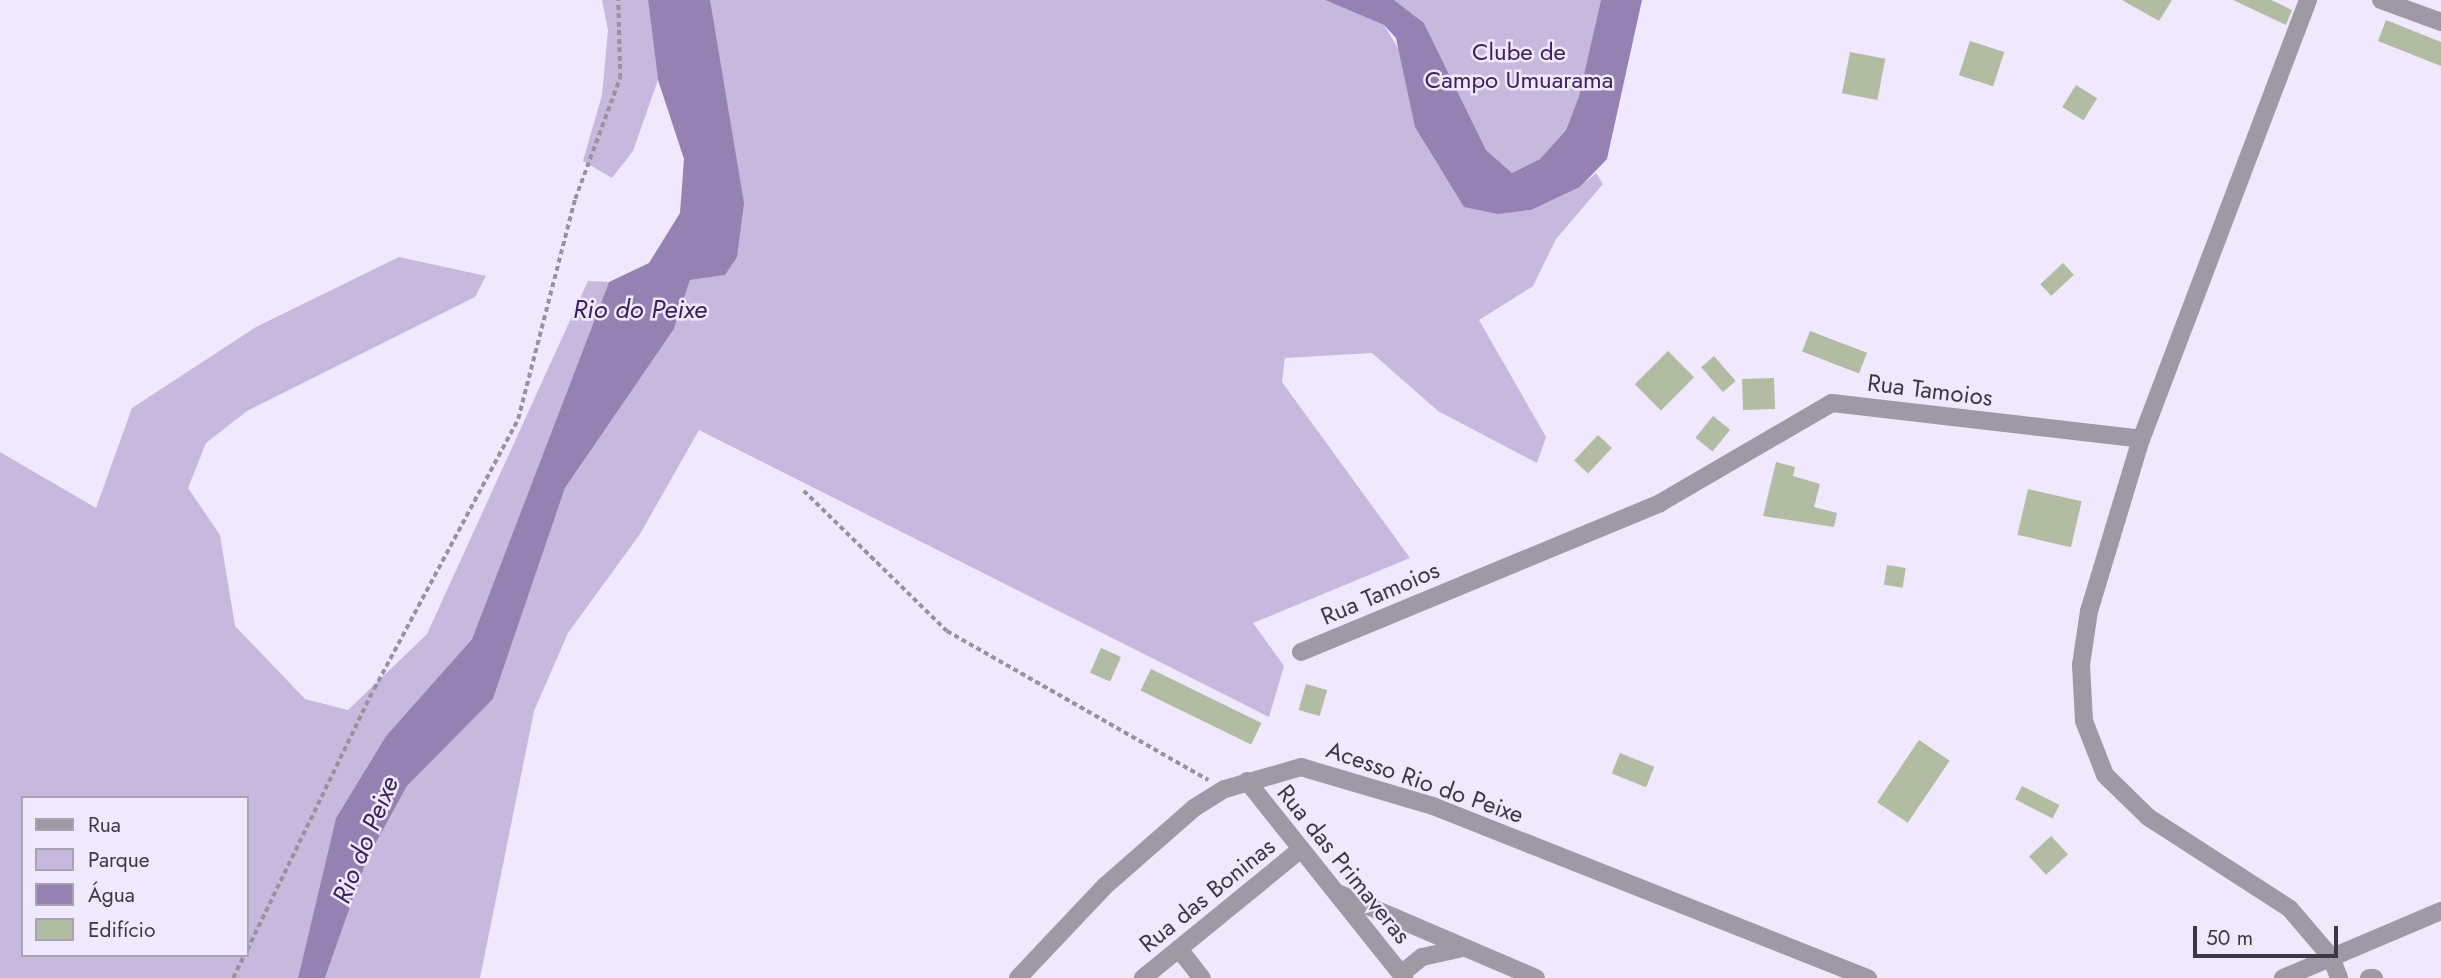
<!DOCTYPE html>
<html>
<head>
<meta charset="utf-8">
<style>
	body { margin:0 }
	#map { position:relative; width:2441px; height:978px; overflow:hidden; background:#f0e8fd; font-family:Jost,sans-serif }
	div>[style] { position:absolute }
	.green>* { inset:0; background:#c7b8de }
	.water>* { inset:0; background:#9682b2 }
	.building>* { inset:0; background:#b2bca2; transform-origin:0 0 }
	.path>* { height:3.5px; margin-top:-1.75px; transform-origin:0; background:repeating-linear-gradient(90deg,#9791a1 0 5px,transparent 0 8.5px) }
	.minor>* { height:18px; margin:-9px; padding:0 9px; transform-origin:9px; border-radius:9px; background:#9e9aa5 }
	span { translate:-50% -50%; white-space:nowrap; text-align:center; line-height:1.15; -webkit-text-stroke:5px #f0e8fd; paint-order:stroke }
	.park-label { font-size:24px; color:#3d205c }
	.street-label { font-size:24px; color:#3c3843 }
	.water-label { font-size:26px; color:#3b1e5a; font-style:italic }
	.legend { position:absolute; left:21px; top:796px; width:228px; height:161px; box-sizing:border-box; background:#f0e8fd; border:2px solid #a8a2b3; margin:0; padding:9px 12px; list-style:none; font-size:21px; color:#3c3843 }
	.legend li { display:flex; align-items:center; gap:14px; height:35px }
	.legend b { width:35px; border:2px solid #a8a2b3 }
	.scale { position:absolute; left:2193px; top:926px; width:145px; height:32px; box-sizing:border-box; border:4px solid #3c3843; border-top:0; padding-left:9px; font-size:21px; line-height:24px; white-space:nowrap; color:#3c3843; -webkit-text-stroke:5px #f0e8fd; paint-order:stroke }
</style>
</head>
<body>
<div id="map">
	<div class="green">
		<i style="clip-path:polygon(602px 0,648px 0,658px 80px,633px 151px,612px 178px,583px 161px,602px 95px,608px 30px)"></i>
		<i style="clip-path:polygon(710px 0,1325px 0,1384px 25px,1498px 213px,1531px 210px,1580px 187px,1596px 173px,1603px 184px,1556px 239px,1533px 286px,1479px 320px,1546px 437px,1537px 463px,1438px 411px,1372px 353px,1285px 358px,1282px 382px,1410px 558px,1253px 623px,1284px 666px,1269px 717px,699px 430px,640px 534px,568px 633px,534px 711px,480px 978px,325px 978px,367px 859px,407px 786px,493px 699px,565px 488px,674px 329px,690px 280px,725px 275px)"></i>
		<i style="clip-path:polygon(1394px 0,1601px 0,1579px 96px,1566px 130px,1540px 159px,1512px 173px,1486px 150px,1424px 23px)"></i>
		<i style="clip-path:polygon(evenodd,399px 257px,486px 276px,475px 297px,247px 411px,206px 443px,188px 488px,220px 535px,235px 626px,305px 699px,348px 710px,427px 634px,588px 281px,609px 282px,472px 639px,386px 736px,336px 818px,298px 978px,0 978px,0 452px,96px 508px,132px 408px,256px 327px,399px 257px,23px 798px,247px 798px,247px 955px,23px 955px,23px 798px)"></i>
	</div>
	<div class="water">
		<i style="clip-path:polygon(648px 0,710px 0,744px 203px,737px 257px,725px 275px,690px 280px,674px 329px,565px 488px,493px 699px,407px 786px,367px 859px,325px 978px,298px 978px,336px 818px,386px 736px,472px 639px,609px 282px,649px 263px,680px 213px,684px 159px,658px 80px)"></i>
		<i style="clip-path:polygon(1325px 0,1394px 0,1424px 23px,1486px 150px,1512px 173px,1540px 159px,1566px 130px,1579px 96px,1601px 0,1642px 0,1607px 159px,1580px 187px,1531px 210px,1498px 214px,1464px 207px,1415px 127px,1396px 38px,1384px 25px)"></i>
	</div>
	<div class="building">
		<i style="clip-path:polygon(2122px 0,2172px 0,2159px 21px)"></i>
		<i style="clip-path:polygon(2233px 0,2271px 0,2292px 10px,2286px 25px)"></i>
		<i style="clip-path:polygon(2386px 20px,2441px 42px,2441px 66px,2378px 41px)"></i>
		<i style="left:1970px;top:41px;width:36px;height:36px;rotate:18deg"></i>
		<i style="left:1850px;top:52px;width:36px;height:42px;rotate:11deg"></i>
		<i style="left:2076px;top:85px;width:25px;height:26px;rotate:32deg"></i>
		<i style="left:2063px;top:263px;width:16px;height:31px;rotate:47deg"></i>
		<i style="left:1810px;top:331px;width:61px;height:22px;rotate:21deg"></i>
		<i style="left:1668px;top:351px;width:37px;height:47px;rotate:45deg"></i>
		<i style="left:1714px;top:356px;width:33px;height:17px;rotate:49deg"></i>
		<i style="left:1774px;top:378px;width:31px;height:32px;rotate:88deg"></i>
		<i style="left:1713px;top:416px;width:22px;height:28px;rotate:39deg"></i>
		<i style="left:1598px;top:435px;width:19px;height:35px;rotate:43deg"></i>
		<i style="clip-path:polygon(1776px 462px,1795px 467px,1793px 476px,1820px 484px,1814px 507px,1837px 513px,1834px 527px,1763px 516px)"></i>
		<i style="left:2028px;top:489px;width:55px;height:47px;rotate:13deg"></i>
		<i style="left:1887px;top:565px;width:19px;height:20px;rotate:9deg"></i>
		<i style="left:1101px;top:648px;width:22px;height:27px;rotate:24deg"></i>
		<i style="left:1151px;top:669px;width:123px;height:24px;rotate:26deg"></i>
		<i style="left:1306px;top:684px;width:22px;height:27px;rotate:16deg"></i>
		<i style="left:1919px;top:740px;width:37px;height:75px;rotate:34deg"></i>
		<i style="left:1620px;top:753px;width:37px;height:22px;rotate:22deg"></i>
		<i style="left:2022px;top:786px;width:42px;height:15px;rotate:27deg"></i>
		<i style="left:2051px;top:836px;width:25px;height:30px;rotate:47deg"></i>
	</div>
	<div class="path">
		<i style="left:804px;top:491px;width:200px;rotate:44.4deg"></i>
		<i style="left:947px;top:631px;width:301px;rotate:29.7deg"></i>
		<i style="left:247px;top:950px;width:290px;rotate:-64.1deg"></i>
		<i style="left:374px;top:689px;width:306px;rotate:-61.9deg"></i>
		<i style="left:518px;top:419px;width:227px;rotate:-75.5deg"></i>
		<i style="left:575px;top:199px;width:129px;rotate:-69.6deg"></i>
		<i style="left:620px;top:78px;width:78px;rotate:-91.5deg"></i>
		<i style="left:233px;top:978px;width:25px;rotate:-64deg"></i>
	</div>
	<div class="minor">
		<i style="left:2308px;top:0;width:470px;rotate:110.8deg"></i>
		<i style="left:2141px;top:439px;width:180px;rotate:106.8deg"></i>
		<i style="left:2089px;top:611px;width:55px;rotate:98.4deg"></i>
		<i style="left:2081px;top:665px;width:56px;rotate:86.9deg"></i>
		<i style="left:2084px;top:721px;width:58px;rotate:68.7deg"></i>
		<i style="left:2105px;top:775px;width:60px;rotate:44.3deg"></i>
		<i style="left:2148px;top:817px;width:169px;rotate:32.9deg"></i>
		<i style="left:2290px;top:909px;width:63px;rotate:49.5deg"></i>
		<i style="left:2331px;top:957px;width:22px;rotate:69deg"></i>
		<i style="left:2381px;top:0;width:64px;rotate:20.1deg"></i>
		<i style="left:1301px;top:652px;width:389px;rotate:-22.5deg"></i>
		<i style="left:1660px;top:503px;width:199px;rotate:-30.2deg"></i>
		<i style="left:1832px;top:403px;width:311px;rotate:6.6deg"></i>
		<i style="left:1247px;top:781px;width:252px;rotate:51.4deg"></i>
		<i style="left:1340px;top:894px;width:213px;rotate:23.2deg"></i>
		<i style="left:1179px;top:949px;width:37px;rotate:52deg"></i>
		<i style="left:1401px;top:974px;width:27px;rotate:-39deg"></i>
		<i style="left:1422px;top:957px;width:42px;rotate:-12.4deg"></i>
		<i style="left:1018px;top:978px;width:127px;rotate:-46.6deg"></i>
		<i style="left:1105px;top:886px;width:118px;rotate:-41.2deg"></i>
		<i style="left:1194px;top:808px;width:36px;rotate:-32deg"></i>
		<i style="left:1225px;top:789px;width:79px;rotate:-16.1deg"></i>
		<i style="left:1301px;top:767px;width:138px;rotate:16.5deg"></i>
		<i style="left:1433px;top:806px;width:468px;rotate:21.6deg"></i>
		<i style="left:1143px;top:978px;width:204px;rotate:-39.2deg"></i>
		<i style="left:2283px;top:978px;width:172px;rotate:-23deg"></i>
		<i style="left:2369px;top:978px;width:5px"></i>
	</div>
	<div class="park-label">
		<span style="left:1519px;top:66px">Clube de<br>Campo Umuarama</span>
	</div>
	<div class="street-label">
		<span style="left:1930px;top:390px;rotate:7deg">Rua Tamoios</span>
		<span style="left:1380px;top:593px;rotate:-23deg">Rua Tamoios</span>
		<span style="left:1425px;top:782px;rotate:19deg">Acesso Rio do Peixe</span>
		<span style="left:1344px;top:864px;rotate:51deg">Rua das Primaveras</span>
		<span style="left:1207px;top:895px;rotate:-39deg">Rua das Boninas</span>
	</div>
	<div class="water-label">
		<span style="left:640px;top:310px">Rio do Peixe</span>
		<span style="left:366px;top:840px;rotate:-68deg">Rio do Peixe</span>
	</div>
	<ul class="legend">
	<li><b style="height:9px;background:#9e9aa5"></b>Rua</li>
	<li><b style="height:19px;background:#c7b8de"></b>Parque</li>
	<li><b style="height:19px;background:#9682b2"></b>Água</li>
	<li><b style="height:19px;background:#b2bca2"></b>Edifício</li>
	</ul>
	<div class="scale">50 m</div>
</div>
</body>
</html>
